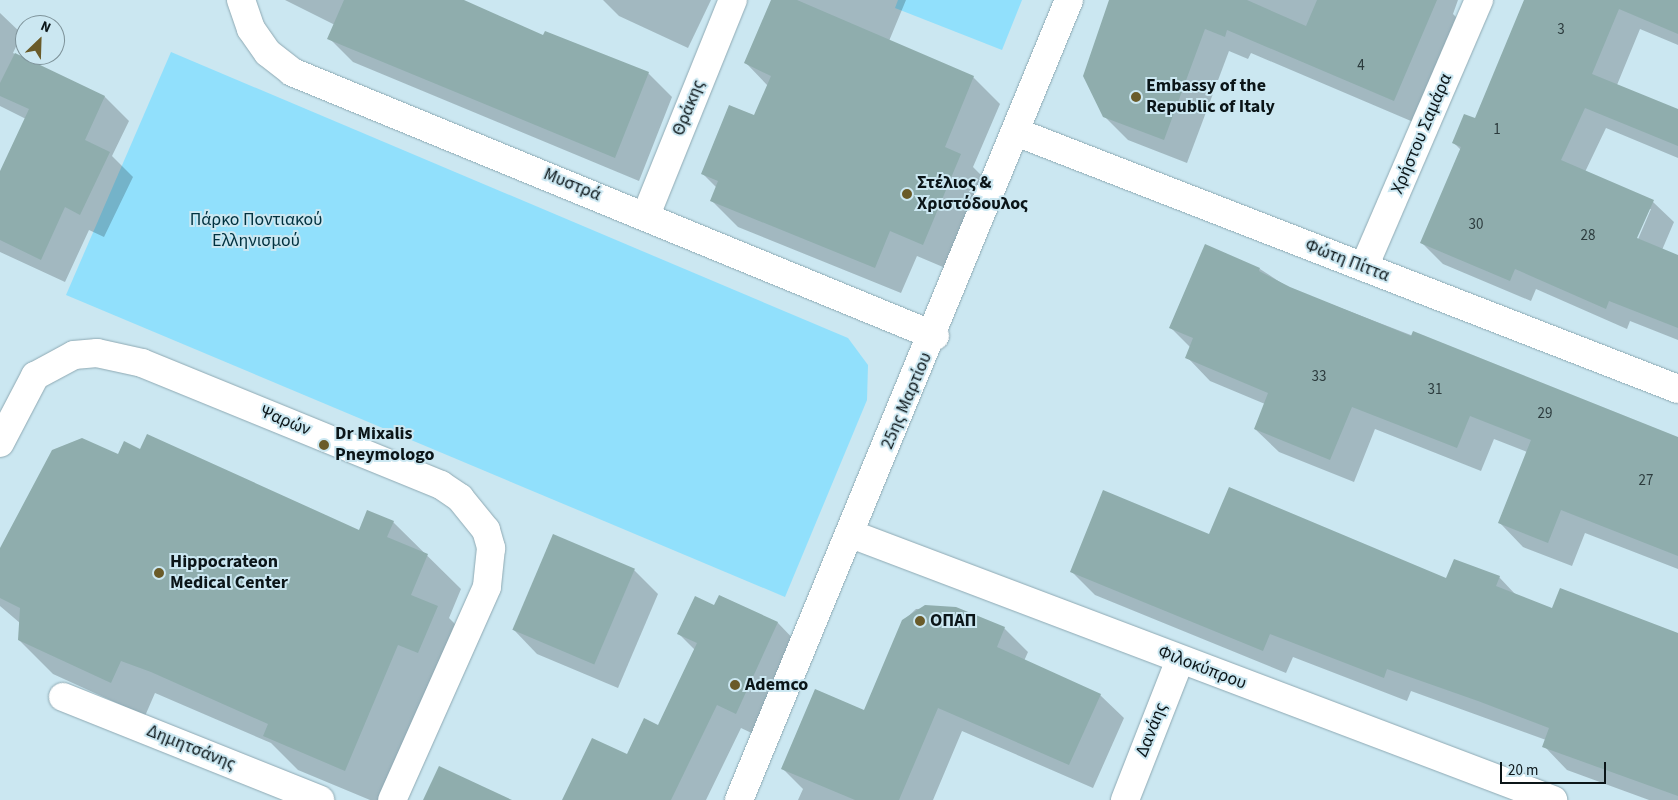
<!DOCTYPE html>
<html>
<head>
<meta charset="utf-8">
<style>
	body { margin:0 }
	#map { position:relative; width:1678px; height:800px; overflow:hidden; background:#cbe7f1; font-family:"Source Sans 3",sans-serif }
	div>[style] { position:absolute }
	.green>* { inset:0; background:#91e0fc }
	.shadow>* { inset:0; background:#0003 }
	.building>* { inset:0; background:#8fadad; transform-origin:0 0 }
	.roads { filter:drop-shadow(0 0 1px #8ea9b3) drop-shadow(0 0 1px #8ea9b3) }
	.minor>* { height:28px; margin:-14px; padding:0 14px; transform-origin:14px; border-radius:14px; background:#fff }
	.tertiary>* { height:28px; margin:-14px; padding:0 14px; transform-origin:14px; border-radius:14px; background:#fff }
	.dots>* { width:14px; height:14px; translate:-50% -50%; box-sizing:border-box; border:2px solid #cbe7f1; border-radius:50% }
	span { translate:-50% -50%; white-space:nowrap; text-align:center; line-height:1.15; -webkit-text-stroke:4px #cbe7f1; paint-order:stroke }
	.number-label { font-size:15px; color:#2c3b3d }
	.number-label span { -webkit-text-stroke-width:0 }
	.poi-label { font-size:18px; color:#0b1518; font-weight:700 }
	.left { translate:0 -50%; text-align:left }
	.street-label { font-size:18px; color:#0b1518 }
	.park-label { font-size:18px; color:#00313f }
	.north { position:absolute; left:15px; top:15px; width:50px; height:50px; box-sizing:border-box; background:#cbe7f1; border:1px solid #7e939a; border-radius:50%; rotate:24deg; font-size:14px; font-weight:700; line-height:20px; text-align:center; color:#0b1518 }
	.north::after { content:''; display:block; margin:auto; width:18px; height:22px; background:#6a5b29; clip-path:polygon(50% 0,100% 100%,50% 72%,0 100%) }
	.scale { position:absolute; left:1500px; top:762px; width:106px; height:22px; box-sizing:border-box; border:2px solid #0b1518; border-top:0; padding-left:6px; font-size:15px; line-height:18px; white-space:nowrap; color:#0b1518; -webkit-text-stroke:4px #cbe7f1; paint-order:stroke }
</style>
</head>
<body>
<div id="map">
	<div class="green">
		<i style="clip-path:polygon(898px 0,1022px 0,1002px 50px,895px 8px)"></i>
		<i style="clip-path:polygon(171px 52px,848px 338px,868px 365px,867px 400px,785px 597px,66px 295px)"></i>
	</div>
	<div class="shadow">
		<i style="clip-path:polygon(285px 0,461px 0,544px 37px,648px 73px,672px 97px,639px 181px,353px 62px,329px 38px,335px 25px)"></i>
		<i style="clip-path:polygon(603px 0,711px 0,688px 48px,619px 16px)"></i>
		<i style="clip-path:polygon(772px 0,906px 0,889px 41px,973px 77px,1000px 104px,973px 167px,987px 181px,950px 270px,917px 256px,901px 293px,738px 227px,712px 201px,717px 188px,703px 174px,755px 116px,768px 86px,746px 63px)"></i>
		<i style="clip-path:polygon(1111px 0,1458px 0,1453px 14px,1461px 22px,1418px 124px,1251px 53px,1248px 59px,1229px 51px,1187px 163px,1128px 140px,1104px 116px)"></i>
		<i style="clip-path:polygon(evenodd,1525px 0,1678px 0,1678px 45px,1640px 29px,1617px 85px,1678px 110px,1678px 158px,1606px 128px,1585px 172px,1653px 202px,1674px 222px,1662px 250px,1678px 256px,1678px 340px,1630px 321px,1627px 329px,1536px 289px,1531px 301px,1443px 264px,1422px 243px,1461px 150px,1454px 143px,1476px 119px,1525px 0,1648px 209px,1651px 209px,1636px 244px,1633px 243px,1648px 209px)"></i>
		<i style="clip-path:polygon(0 13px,22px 34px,13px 53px,105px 97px,129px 121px,112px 156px,133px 177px,104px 237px,89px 230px,65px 282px,0 252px,0 174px,26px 119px,0 106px)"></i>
		<i style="clip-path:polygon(1260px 269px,1289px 288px,1678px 438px,1678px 569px,1585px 533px,1572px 566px,1523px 547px,1500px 523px,1527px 452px,1494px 439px,1481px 471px,1375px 429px,1354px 482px,1279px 452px,1255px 429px,1265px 404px,1210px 381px,1187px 357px,1191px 348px,1170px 327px)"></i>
		<i style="clip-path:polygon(141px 450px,360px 532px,393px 522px,461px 589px,449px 618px,471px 640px,451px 686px,432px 677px,380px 800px,370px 800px,298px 770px,271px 743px,155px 693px,145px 716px,53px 674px,19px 640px,20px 623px,0 606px,0 551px,119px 455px)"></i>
		<i style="clip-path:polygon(1210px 535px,1447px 580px,1499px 577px,1516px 595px,1553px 609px,1678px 634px,1678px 800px,1649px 800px,1567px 770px,1544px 746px,1546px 740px,1411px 691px,1407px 701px,1293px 657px,1286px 673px,1095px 595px,1072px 572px)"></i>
		<i style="clip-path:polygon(634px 570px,658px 594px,618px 688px,537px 654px,514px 630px)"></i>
		<i style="clip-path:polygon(720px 596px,778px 623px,801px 647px,760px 737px,741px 728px,706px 800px,586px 800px,659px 727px,695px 650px,679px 634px,715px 607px)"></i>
		<i style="clip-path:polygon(956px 608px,1004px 628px,1028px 652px,1024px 661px,1100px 695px,1124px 718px,1093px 788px,962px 731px,933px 800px,798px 800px,803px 789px,782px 768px,865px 712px,903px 621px,916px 609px)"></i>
	</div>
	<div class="building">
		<i style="clip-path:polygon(344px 0,464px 0,543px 35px,545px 31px,649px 72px,615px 158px,327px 39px)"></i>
		<i style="clip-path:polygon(771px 0,797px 0,974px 76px,945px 147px,961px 154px,923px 245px,890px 231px,875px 268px,710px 201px,718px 181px,701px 174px,729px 105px,754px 115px,771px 76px,744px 63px)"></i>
		<i style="clip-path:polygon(1109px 0,1247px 0,1306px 26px,1317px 0,1437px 0,1394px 101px,1227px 30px,1225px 37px,1205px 29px,1164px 140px,1103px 117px,1083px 76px)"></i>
		<i style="clip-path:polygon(1524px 0,1678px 0,1678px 34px,1619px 9px,1592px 74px,1678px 109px,1678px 146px,1585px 108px,1561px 160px,1654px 200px,1637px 238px,1678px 255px,1678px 328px,1609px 301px,1606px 309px,1515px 269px,1510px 281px,1420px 243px,1461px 147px,1452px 143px,1464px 114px,1475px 118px)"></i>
		<i style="clip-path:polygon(15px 53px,105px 96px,85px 140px,110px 152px,80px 215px,65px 207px,41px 260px,0 240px,0 171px,29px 109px,0 96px,0 83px)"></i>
		<i style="clip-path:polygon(1205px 244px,1260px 268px,1259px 271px,1290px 287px,1411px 336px,1413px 331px,1678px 437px,1678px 556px,1561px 510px,1548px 543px,1498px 523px,1531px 440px,1470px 416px,1457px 448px,1352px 407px,1330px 460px,1254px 429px,1268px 393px,1185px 358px,1193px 338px,1169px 328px)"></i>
		<i style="clip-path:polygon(147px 434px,359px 530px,367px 510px,394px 521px,387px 537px,428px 554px,411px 595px,438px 606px,418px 653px,398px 645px,345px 771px,263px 736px,268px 724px,151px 672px,121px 661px,111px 683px,18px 640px,20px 608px,0 598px,0 548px,52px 450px,82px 438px,118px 454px,124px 441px,140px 449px)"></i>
		<i style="clip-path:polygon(1229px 487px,1446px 578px,1454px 559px,1500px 576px,1496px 586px,1552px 608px,1560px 588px,1678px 633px,1678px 796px,1542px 747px,1549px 728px,1478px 701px,1387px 669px,1384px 678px,1270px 634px,1263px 651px,1070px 572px,1103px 490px,1209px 534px)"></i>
		<i style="left:553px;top:534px;width:89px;height:104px;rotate:23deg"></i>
		<i style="clip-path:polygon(719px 595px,778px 622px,736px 714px,717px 705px,671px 800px,562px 800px,592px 738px,627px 754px,644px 718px,658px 725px,697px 643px,677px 634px,695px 596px,714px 605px)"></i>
		<i style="clip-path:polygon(925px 605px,956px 607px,1005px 627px,997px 647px,1101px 694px,1069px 765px,938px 708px,899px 800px,855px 800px,781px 769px,815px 689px,864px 710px,902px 620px)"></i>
		<i style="clip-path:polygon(439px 766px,512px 800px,423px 800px)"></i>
	</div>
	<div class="roads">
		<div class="minor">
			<i style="left:241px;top:0;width:31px;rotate:71deg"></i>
			<i style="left:251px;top:29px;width:29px;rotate:55deg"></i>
			<i style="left:268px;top:53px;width:31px;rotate:38deg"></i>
			<i style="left:292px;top:72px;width:695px;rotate:22.32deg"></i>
			<i style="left:1016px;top:132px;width:710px;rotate:21.22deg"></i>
			<i style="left:646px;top:215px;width:232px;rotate:-68deg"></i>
			<i style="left:1364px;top:267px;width:291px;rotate:-66.7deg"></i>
			<i style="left:0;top:443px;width:76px;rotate:-62.4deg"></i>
			<i style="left:35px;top:376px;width:44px;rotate:-28.3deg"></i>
			<i style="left:74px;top:355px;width:23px;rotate:-5deg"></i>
			<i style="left:97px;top:353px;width:46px;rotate:12.5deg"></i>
			<i style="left:142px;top:363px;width:323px;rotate:22.2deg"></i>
			<i style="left:441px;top:485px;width:23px;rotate:34deg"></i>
			<i style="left:460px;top:498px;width:41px;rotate:50.9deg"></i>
			<i style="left:486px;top:530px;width:19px;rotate:74deg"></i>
			<i style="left:491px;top:548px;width:39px;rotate:96deg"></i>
			<i style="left:487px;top:587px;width:233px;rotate:114deg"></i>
			<i style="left:851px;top:534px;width:751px;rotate:20.75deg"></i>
			<i style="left:63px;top:697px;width:277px;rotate:21.8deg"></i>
			<i style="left:1125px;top:800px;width:150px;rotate:-68.6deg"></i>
		</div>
		<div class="tertiary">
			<i style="left:739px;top:800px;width:865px;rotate:-67.58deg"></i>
		</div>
	</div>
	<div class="dots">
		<i style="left:1136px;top:97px;background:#6a5b29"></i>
		<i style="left:907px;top:194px;background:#6a5b29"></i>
		<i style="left:324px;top:445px;background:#6a5b29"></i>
		<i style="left:159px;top:573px;background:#6a5b29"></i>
		<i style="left:920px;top:621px;background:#6a5b29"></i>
		<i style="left:735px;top:685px;background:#6a5b29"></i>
	</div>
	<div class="number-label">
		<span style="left:1561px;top:30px">3</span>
		<span style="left:1361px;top:66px">4</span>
		<span style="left:1497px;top:130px">1</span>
		<span style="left:1476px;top:225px">30</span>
		<span style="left:1588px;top:236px">28</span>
		<span style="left:1319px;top:377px">33</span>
		<span style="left:1435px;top:390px">31</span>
		<span style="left:1545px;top:414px">29</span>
		<span style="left:1646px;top:481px">27</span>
	</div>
	<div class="poi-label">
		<span class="left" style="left:1146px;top:97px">Embassy of the<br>Republic of Italy</span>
		<span class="left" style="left:917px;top:194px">Στέλιος &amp;<br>Χριστόδουλος</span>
		<span class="left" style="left:335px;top:445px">Dr Mixalis<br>Pneymologo</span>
		<span class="left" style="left:170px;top:573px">Hippocrateon<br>Medical Center</span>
		<span class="left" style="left:930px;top:621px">ΟΠΑΠ</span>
		<span class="left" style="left:745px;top:685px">Ademco</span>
	</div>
	<div class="street-label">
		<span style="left:689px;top:108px;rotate:-68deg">Θράκης</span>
		<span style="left:1422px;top:134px;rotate:-67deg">Χρήστου Σαμάρα</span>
		<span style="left:572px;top:185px;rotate:22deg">Μυστρά</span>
		<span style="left:1347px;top:261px;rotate:21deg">Φώτη Πίττα</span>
		<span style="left:907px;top:401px;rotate:-67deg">25ης Μαρτίου</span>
		<span style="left:285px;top:421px;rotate:22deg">Ψαρών</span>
		<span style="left:1202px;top:668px;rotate:21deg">Φιλοκύπρου</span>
		<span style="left:1152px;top:730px;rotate:-68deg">Δανάης</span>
		<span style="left:191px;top:748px;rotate:22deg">Δημητσάνης</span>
	</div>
	<div class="park-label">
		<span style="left:256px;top:231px">Πάρκο Ποντιακού<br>Ελληνισμού</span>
	</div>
	<div class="north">N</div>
	<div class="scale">20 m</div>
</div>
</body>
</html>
